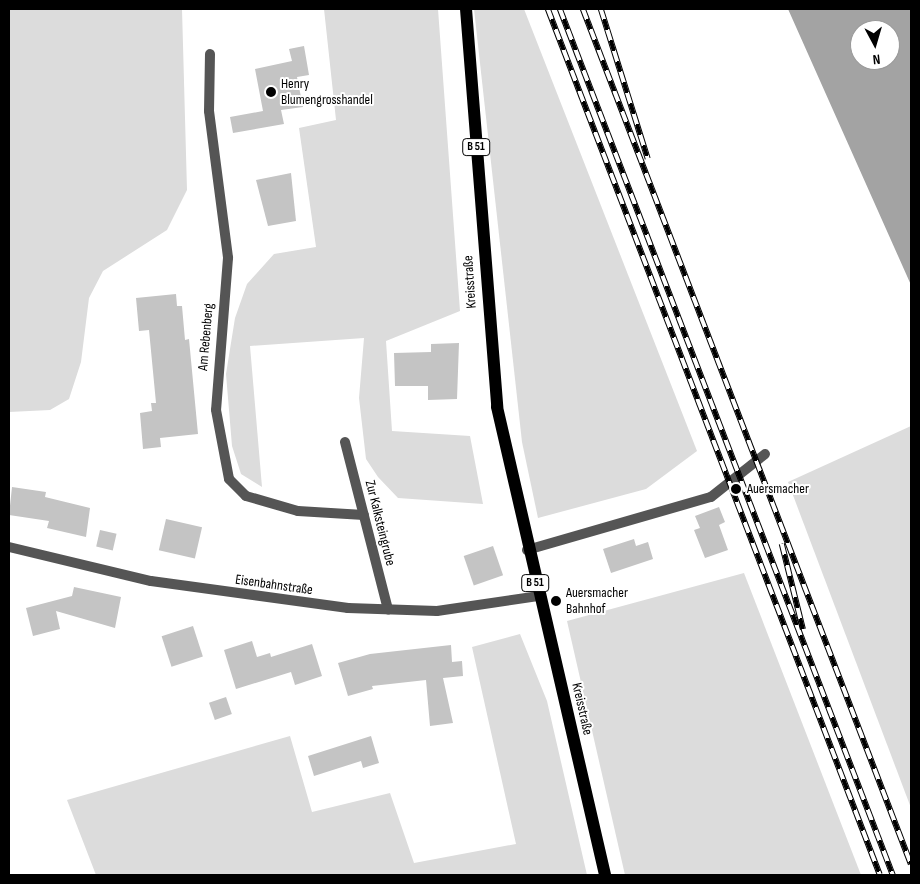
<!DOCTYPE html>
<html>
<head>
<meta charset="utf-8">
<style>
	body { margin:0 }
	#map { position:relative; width:920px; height:884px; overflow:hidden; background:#fff; font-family:"Sofia Sans Condensed",sans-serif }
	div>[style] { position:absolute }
	.green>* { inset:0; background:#dcdcdc }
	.water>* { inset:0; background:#a3a3a3 }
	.building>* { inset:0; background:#c4c4c4; transform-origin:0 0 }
	.minor>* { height:10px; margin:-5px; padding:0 5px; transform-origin:5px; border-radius:5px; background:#555 }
	.primary>* { height:12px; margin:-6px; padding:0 6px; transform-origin:6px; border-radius:6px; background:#000 }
	.rail>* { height:5.5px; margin-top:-2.75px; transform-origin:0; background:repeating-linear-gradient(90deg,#fff 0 11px,#000 0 22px); box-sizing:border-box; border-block:1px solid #000 }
	.dots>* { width:14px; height:14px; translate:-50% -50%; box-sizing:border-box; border:2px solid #fff; border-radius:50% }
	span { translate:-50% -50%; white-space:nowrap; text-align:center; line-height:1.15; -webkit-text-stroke:4px #fff; paint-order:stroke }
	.shield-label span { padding:1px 4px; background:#fff; border:1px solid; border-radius:4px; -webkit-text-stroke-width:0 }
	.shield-label { font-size:12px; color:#000; font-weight:700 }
	.poi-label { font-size:14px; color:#000 }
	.left { translate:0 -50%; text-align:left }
	.street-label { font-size:14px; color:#000 }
	.frame { position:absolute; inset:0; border:10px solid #000; pointer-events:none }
	.north { position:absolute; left:850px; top:20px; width:50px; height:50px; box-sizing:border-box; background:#fff; border:1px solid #999; border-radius:50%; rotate:174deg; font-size:14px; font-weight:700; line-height:20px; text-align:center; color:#000 }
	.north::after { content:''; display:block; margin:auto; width:18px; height:22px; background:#000; clip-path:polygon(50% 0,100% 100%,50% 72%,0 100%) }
</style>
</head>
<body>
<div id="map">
	<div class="green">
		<i style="clip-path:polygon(9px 9px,182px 9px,187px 190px,167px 230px,103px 271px,89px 298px,81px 362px,69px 399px,50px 410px,9px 412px)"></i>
		<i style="clip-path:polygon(324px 9px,438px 9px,460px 311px,386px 341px,392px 431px,470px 436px,483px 504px,398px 498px,378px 477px,366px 459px,359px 398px,364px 338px,250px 346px,262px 487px,241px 474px,232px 446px,226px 374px,235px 318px,247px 284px,274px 254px,316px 247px,299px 128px,336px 120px)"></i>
		<i style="clip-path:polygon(474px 9px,524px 9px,697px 451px,646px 489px,538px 518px,522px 442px)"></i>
		<i style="clip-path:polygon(911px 426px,911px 808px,788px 482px)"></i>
		<i style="clip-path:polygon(744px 573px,861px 875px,625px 875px,567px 621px)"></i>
		<i style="clip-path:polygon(520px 634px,547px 701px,587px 875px,96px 875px,67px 800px,290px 736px,312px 812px,390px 793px,414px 863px,516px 844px,472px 647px)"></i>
	</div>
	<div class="water">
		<i style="clip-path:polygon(evenodd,788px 9px,911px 9px,911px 285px,788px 9px,860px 30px,890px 30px,890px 60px,860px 60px,860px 30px)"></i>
	</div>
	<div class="building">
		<i style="clip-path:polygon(304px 46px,309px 75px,297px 77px,303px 107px,281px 110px,284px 124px,233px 133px,230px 117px,263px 111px,255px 69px,292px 61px,289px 49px)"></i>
		<i style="clip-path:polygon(291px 173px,296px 221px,268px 226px,256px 180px)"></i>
		<i style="clip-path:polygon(176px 294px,177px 306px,182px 306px,185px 340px,189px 339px,198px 434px,160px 438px,161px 447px,143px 449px,140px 413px,152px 411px,151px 403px,156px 403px,149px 330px,139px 331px,136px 298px)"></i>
		<i style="clip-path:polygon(459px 343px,457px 399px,428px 400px,428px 386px,395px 386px,394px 353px,431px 352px,431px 344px)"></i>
		<i style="clip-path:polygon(12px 487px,46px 492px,45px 497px,90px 508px,86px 537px,47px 528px,49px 521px,9px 515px)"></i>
		<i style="clip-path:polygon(719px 507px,725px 522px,719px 525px,728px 550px,705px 558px,694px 530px,700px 528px,695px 516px)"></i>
		<i style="left:166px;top:519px;width:37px;height:32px;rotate:13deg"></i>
		<i style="left:100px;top:530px;width:17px;height:17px;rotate:13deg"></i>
		<i style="clip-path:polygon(634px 539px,636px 546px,648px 542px,653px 559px,611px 573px,603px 549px)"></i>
		<i style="left:493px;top:546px;width:31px;height:31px;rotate:71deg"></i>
		<i style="clip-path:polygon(74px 587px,121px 597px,115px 628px,56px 611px,60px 629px,33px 636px,26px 608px,72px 596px)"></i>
		<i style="left:193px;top:626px;width:32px;height:33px;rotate:72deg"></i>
		<i style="clip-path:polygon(252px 641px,257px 657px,270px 653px,271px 657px,312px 644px,322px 676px,295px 685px,291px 672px,236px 689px,224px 650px)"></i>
		<i style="clip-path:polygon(451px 645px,452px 662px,462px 661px,463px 676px,443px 678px,453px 723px,430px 726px,426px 680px,372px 686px,373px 689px,348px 696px,338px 663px,370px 654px)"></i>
		<i style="left:226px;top:697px;width:18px;height:18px;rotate:71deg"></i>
		<i style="clip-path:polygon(371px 736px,379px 763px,363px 768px,361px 761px,314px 776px,308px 756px)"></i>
	</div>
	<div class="minor">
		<i style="left:210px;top:54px;width:57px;rotate:91deg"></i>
		<i style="left:209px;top:111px;width:148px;rotate:82.6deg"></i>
		<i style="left:228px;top:258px;width:152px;rotate:94.5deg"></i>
		<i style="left:216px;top:410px;width:70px;rotate:79.3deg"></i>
		<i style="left:229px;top:479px;width:24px;rotate:45deg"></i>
		<i style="left:246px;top:496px;width:54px;rotate:16.1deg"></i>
		<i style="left:298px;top:511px;width:66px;rotate:3.5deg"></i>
		<i style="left:345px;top:442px;width:173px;rotate:75.6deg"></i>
		<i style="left:9px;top:547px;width:146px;rotate:13.5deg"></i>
		<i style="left:151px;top:581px;width:199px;rotate:7.8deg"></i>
		<i style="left:348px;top:608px;width:89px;rotate:1.9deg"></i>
		<i style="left:437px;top:611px;width:102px;rotate:-8.4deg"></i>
		<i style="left:527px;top:550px;width:191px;rotate:-16.1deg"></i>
		<i style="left:711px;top:497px;width:69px;rotate:-38.5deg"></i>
	</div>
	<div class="primary">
		<i style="left:466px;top:9px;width:399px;rotate:85.5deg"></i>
		<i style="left:497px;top:407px;width:480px;rotate:77deg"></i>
	</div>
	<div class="rail">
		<i style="left:548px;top:9px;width:927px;rotate:69.02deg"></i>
		<i style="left:560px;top:9px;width:928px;rotate:68.97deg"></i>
		<i style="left:583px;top:9px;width:916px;rotate:69.01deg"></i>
		<i style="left:601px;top:9px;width:157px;rotate:72.6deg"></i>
		<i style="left:782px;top:544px;width:88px;rotate:76.1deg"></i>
	</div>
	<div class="dots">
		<i style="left:271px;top:92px;background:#000"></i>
		<i style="left:736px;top:489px;background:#000"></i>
		<i style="left:556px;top:601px;background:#000"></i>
	</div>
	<div class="shield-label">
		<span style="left:476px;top:147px">B 51</span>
		<span style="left:535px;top:583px">B 51</span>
	</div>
	<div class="poi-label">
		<span class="left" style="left:281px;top:92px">Henry<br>Blumengrosshandel</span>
		<span class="left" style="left:747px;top:489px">Auersmacher</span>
		<span class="left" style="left:566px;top:601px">Auersmacher<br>Bahnhof</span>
	</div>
	<div class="street-label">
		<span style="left:470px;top:282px;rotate:-94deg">Kreisstraße</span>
		<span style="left:206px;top:337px;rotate:-85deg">Am Rebenberg</span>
		<span style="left:380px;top:523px;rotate:76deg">Zur Kalksteingrube</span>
		<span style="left:274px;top:585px;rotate:8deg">Eisenbahnstraße</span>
		<span style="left:582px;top:709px;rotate:77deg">Kreisstraße</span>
	</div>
	<div class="frame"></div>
	<div class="north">N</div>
</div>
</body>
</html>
